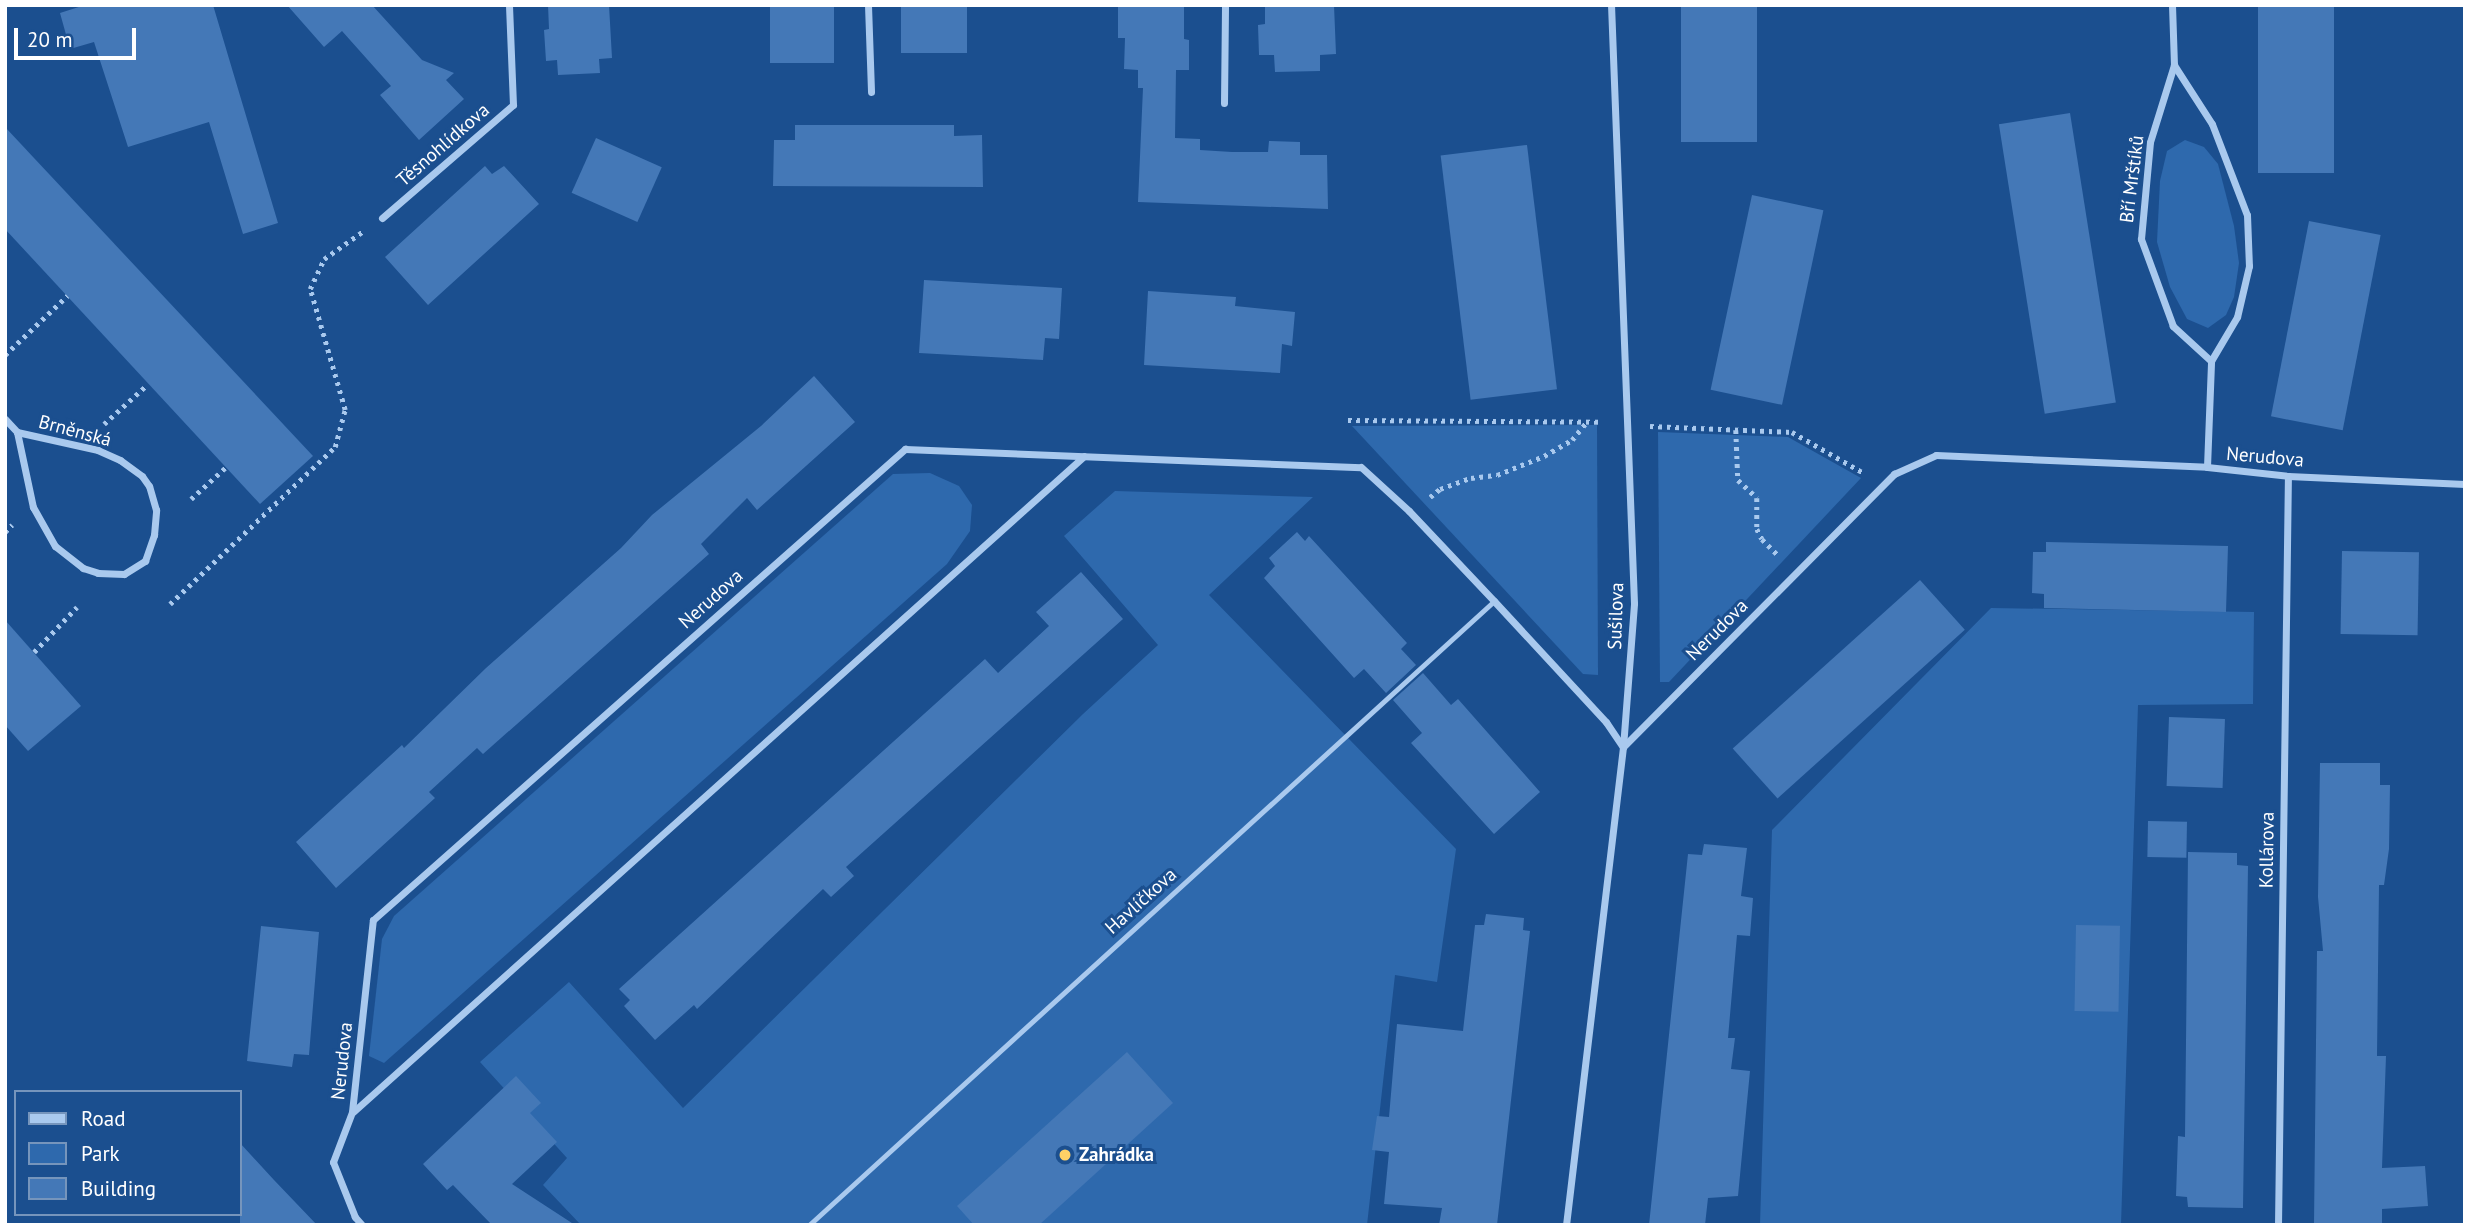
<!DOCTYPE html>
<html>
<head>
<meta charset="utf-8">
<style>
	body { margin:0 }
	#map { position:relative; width:2470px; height:1230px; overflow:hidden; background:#1b4f8f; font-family:"PT Sans",sans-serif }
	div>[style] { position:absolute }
	.green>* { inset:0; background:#2e69ad }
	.building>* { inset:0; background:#4478b7; transform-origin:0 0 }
	.path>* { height:4.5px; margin-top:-2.25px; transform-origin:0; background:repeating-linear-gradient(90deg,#a9c9ee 0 3.5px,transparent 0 8.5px) }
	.lane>* { height:5px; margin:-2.5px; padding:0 2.5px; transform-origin:2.5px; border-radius:2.5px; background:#a9c9ee }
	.street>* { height:7px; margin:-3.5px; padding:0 3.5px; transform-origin:3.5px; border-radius:3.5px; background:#a9c9ee }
	.dots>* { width:19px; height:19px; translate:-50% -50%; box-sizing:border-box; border:4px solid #1b4f8f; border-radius:50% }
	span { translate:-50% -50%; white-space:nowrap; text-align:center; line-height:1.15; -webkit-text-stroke:6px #1b4f8f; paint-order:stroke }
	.street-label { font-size:19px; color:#fff }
	.poi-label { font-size:19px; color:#fff; font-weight:700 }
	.left { translate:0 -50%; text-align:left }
	.frame { position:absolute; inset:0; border:7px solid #fff; pointer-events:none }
	.legend { position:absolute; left:14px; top:1090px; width:228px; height:126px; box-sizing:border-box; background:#1b4f8f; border:2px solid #7695bc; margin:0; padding:9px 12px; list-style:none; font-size:21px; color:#fff }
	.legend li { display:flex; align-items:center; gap:14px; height:35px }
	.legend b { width:35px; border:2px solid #7695bc }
	.scale { position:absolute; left:14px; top:28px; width:122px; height:32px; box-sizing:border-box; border:4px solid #fff; border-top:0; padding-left:9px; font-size:21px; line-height:24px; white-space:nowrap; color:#fff; -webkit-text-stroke:5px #1b4f8f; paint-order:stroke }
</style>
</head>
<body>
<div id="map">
	<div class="green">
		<i style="clip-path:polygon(2185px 140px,2204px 147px,2218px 164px,2234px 226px,2239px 263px,2234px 297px,2226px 315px,2208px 328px,2187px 319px,2170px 287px,2157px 242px,2160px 181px,2167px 151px)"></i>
		<i style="clip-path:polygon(1597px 425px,1598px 675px,1583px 674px,1352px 426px)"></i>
		<i style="clip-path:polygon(1658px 432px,1788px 437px,1861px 478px,1669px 682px,1660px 682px)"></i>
		<i style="clip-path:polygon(930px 473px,959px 486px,972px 505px,970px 531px,947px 564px,384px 1063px,369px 1056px,382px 939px,394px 916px,893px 474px)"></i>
		<i style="clip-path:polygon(1115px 491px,1313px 497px,1209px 595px,1456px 849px,1437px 982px,1395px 975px,1367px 1225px,581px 1225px,543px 1185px,567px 1158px,480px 1062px,569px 982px,683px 1108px,1083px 714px,1158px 645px,1064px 536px)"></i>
		<i style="clip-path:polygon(1991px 608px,2254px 612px,2253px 704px,2138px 705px,2121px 1225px,1760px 1225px,1772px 830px)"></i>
	</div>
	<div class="building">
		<i style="clip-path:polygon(85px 5px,213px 5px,278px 223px,243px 234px,209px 122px,128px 147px,94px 42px,70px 49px,60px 13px)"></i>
		<i style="clip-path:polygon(287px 5px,372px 5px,422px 60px,454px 73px,446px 80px,464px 99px,419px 140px,380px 95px,391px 86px,342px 31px,324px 47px)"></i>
		<i style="clip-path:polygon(548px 5px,609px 5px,612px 58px,599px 59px,600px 73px,558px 75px,557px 60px,546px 61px,544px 30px,549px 29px)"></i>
		<i style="left:770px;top:5px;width:64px;height:58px"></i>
		<i style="left:901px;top:5px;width:66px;height:48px"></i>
		<i style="clip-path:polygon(1118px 5px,1184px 5px,1184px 39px,1189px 40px,1189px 70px,1176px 70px,1175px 138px,1200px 139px,1200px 150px,1232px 152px,1268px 152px,1269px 141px,1300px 142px,1300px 155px,1327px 155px,1328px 209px,1138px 202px,1143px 88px,1138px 88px,1138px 70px,1124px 69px,1125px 38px,1118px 38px)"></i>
		<i style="clip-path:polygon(1265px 5px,1334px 5px,1336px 54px,1320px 55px,1320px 71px,1275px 72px,1274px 55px,1259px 55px,1258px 25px,1265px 24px)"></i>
		<i style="left:1681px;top:5px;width:76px;height:137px"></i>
		<i style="left:2258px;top:5px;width:76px;height:168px"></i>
		<i style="left:2070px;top:113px;width:293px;height:72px;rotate:81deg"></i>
		<i style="clip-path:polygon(795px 125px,954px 125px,954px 136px,982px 135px,983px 187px,773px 186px,774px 140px,795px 140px)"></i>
		<i style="clip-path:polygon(5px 127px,313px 456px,260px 504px,5px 229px)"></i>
		<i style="left:596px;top:138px;width:72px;height:60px;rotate:24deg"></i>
		<i style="left:1527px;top:145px;width:246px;height:87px;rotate:83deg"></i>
		<i style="clip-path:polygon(485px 166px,492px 174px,504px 166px,539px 204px,428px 305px,385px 257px)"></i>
		<i style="left:1752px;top:195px;width:73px;height:199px;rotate:12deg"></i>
		<i style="left:2309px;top:221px;width:73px;height:199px;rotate:11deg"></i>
		<i style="clip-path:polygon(924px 280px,1062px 288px,1059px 339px,1045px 338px,1043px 360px,919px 353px)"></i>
		<i style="clip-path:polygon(1148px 291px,1236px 297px,1235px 306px,1295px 312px,1292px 346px,1282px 344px,1280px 373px,1144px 365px)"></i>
		<i style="clip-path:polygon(814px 376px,855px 422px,757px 510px,747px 498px,701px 544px,709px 554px,483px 754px,477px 748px,429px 792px,435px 798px,336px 888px,296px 842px,402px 745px,404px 748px,486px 668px,621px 548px,652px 515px,761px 426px)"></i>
		<i style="clip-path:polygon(1297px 532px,1305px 541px,1309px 536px,1407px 643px,1401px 649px,1416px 665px,1386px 693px,1364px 669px,1354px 678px,1264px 578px,1275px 566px,1269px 558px)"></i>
		<i style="clip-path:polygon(2046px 542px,2228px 546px,2226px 612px,2044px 608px,2044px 594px,2032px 593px,2033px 552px,2046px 552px)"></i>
		<i style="left:2342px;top:551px;width:77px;height:83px;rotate:1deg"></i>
		<i style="clip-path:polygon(1081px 572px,1123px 619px,846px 867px,854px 876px,831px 897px,823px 889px,697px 1009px,694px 1005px,655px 1040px,624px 1006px,630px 1000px,619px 989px,985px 659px,998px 673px,1049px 626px,1036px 612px)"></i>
		<i style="left:1920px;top:580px;width:67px;height:252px;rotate:48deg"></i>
		<i style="clip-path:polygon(5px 620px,81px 706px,28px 751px,5px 725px)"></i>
		<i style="clip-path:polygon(1423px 673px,1451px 705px,1458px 699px,1540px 792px,1494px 834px,1411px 743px,1422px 733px,1393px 700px)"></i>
		<i style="left:2169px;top:717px;width:56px;height:69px;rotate:2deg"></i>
		<i style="clip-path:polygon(2320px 763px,2380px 763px,2380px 785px,2390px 785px,2389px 849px,2384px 885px,2379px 885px,2377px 1056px,2386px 1056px,2382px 1168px,2425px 1166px,2428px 1206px,2382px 1209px,2382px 1225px,2314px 1225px,2317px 951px,2323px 951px,2318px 897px)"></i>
		<i style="left:2148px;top:821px;width:39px;height:36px;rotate:1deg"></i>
		<i style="clip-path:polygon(1704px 844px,1747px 848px,1741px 896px,1753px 898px,1750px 936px,1737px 935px,1728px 1038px,1735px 1038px,1731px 1069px,1750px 1071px,1738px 1196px,1708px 1198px,1705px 1225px,1649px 1225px,1688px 854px,1702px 855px)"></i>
		<i style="clip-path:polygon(2188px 852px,2237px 853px,2237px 865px,2248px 866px,2243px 1208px,2188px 1207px,2187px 1197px,2176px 1196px,2178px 1136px,2185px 1137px)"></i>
		<i style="clip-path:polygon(1486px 914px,1524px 918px,1523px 930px,1530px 931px,1497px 1225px,1439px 1225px,1442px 1208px,1384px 1204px,1389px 1152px,1372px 1150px,1377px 1116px,1389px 1117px,1397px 1024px,1463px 1031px,1475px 925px,1484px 925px)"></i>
		<i style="left:2076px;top:925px;width:44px;height:86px;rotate:1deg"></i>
		<i style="clip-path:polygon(261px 926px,319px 932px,309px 1055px,294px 1054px,292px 1067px,247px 1061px)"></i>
		<i style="clip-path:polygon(1127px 1052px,1173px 1103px,1039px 1225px,974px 1225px,957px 1206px)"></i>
		<i style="clip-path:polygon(516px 1076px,541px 1103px,530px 1113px,557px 1142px,512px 1184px,575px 1225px,492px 1225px,453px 1185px,447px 1190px,423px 1164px)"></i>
		<i style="clip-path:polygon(240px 1143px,274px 1180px,317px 1225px,240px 1225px)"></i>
	</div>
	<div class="path">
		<i style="left:5px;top:355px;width:86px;rotate:-43.6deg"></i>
		<i style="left:1348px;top:420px;width:255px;rotate:0.4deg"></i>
		<i style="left:104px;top:424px;width:59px;rotate:-42.3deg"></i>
		<i style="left:1650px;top:426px;width:142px;rotate:2.4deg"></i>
		<i style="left:1792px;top:432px;width:81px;rotate:29.7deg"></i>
		<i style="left:1736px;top:430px;width:50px;rotate:87.7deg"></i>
		<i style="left:1738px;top:480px;width:26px;rotate:43deg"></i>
		<i style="left:1757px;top:498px;width:31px;rotate:90deg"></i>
		<i style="left:1757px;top:529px;width:11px;rotate:63deg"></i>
		<i style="left:1762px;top:539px;width:23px;rotate:45deg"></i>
		<i style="left:1430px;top:497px;width:13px;rotate:-39deg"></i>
		<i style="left:1440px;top:489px;width:33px;rotate:-20deg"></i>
		<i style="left:1471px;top:478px;width:26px;rotate:-7deg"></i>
		<i style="left:1497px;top:475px;width:51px;rotate:-22deg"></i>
		<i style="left:1544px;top:456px;width:32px;rotate:-30deg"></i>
		<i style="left:1572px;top:440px;width:22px;rotate:-51deg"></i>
		<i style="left:191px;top:499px;width:47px;rotate:-42.4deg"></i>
		<i style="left:5px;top:532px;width:10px;rotate:-45deg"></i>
		<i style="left:170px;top:604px;width:228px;rotate:-43.6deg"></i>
		<i style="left:335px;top:447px;width:38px;rotate:-75deg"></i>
		<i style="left:345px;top:410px;width:126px;rotate:-106.1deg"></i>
		<i style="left:310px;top:289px;width:33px;rotate:-65deg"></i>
		<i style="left:324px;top:259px;width:47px;rotate:-35.4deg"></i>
		<i style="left:34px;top:652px;width:62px;rotate:-46.3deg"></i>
	</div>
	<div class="lane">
		<i style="left:809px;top:1225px;width:927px;rotate:-42.33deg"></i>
	</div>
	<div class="street">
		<i style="left:868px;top:5px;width:87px;rotate:88deg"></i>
		<i style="left:2172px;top:5px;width:60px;rotate:88.1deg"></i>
		<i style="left:2174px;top:65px;width:70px;rotate:57.2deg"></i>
		<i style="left:2212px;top:124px;width:97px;rotate:69deg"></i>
		<i style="left:2247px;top:215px;width:51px;rotate:87.8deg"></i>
		<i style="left:2249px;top:266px;width:52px;rotate:103.2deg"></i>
		<i style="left:2237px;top:317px;width:51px;rotate:120.6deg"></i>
		<i style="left:2211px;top:361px;width:52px;rotate:-137.4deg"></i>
		<i style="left:2173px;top:326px;width:93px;rotate:-110.2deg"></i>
		<i style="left:2141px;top:239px;width:97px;rotate:-84.7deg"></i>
		<i style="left:2150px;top:142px;width:81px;rotate:-72.7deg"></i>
		<i style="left:1224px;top:103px;width:98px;rotate:-89.4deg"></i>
		<i style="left:382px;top:218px;width:173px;rotate:-40.8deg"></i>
		<i style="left:513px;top:105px;width:100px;rotate:-92.3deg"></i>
		<i style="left:5px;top:419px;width:18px;rotate:47deg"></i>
		<i style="left:17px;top:432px;width:77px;rotate:78deg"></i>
		<i style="left:33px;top:507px;width:45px;rotate:60.6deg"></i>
		<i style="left:55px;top:546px;width:36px;rotate:38deg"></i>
		<i style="left:83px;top:568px;width:16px;rotate:18deg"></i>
		<i style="left:98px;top:573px;width:26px;rotate:2deg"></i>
		<i style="left:124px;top:574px;width:25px;rotate:-32deg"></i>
		<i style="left:145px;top:561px;width:28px;rotate:-71deg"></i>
		<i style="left:154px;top:535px;width:25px;rotate:-85deg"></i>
		<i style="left:156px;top:510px;width:25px;rotate:-106deg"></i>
		<i style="left:149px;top:486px;width:12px;rotate:-125deg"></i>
		<i style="left:142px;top:476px;width:27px;rotate:-144deg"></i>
		<i style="left:120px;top:460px;width:24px;rotate:-156deg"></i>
		<i style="left:98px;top:450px;width:83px;rotate:-167.5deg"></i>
		<i style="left:2207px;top:467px;width:106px;rotate:-87.8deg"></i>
		<i style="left:353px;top:1112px;width:982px;rotate:-41.9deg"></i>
		<i style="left:362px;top:1225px;width:11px;rotate:-131deg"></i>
		<i style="left:355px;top:1217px;width:59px;rotate:-111.8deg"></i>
		<i style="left:333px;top:1162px;width:53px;rotate:-69.2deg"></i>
		<i style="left:352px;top:1112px;width:193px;rotate:-83.8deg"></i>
		<i style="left:373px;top:920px;width:711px;rotate:-41.52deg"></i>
		<i style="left:905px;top:449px;width:456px;rotate:2.3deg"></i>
		<i style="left:1361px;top:467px;width:65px;rotate:42.5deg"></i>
		<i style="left:1409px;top:511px;width:124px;rotate:46.6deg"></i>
		<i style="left:1494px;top:601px;width:165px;rotate:47.2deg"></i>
		<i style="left:1606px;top:722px;width:30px;rotate:56deg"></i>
		<i style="left:1623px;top:747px;width:385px;rotate:-45.2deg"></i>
		<i style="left:1894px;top:474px;width:46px;rotate:-24.3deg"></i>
		<i style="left:1936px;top:455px;width:271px;rotate:2.5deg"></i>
		<i style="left:2207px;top:467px;width:81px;rotate:6.3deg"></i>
		<i style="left:2288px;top:476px;width:177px;rotate:2.6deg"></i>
		<i style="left:1566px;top:1225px;width:481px;rotate:-83.2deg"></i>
		<i style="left:1623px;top:747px;width:144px;rotate:-85.6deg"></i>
		<i style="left:1634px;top:603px;width:598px;rotate:-92.2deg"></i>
		<i style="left:2278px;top:1225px;width:749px;rotate:-89.24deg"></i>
	</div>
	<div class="dots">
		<i style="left:1065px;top:1155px;background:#ffd166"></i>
	</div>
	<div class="street-label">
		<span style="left:443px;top:145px;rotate:-41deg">Těsnohlídkova</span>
		<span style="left:2132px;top:179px;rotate:-83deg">Bří Mrštíků</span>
		<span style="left:75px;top:431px;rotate:15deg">Brněnská</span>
		<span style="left:2265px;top:457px;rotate:5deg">Nerudova</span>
		<span style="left:711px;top:599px;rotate:-42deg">Nerudova</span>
		<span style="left:1616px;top:616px;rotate:-88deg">Sušilova</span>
		<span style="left:1717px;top:630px;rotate:-45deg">Nerudova</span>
		<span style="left:2267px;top:850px;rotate:-89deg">Kollárova</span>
		<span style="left:1141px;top:901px;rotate:-42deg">Havlíčkova</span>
		<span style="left:342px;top:1061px;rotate:-84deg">Nerudova</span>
	</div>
	<div class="poi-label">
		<span class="left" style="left:1079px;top:1155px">Zahrádka</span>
	</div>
	<div class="frame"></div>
	<ul class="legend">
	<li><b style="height:9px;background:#a9c9ee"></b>Road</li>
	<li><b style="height:19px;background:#2e69ad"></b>Park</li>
	<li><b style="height:19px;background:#4478b7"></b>Building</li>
	</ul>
	<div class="scale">20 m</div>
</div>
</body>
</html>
